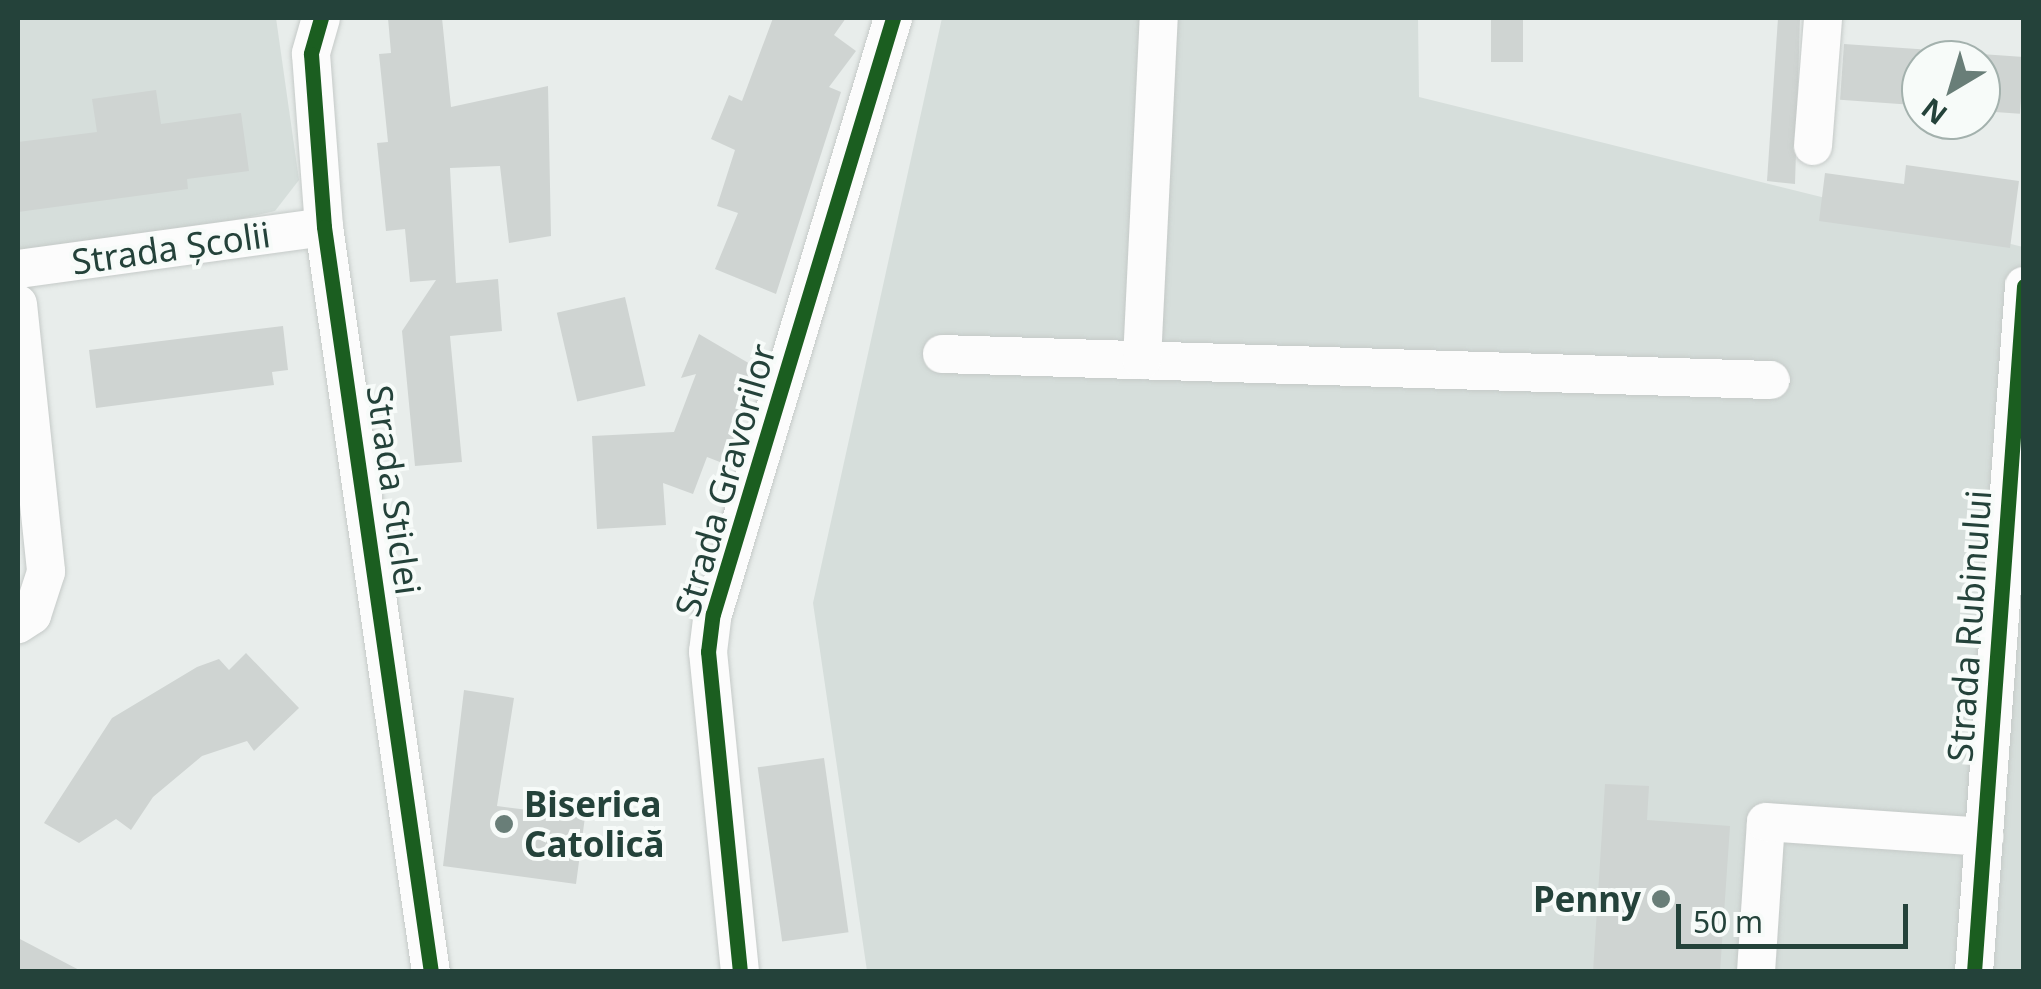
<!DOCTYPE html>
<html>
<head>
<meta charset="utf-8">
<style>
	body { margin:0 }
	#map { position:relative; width:2041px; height:989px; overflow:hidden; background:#e8edeb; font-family:"Noto Sans",sans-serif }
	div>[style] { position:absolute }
	.built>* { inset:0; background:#d6dedb }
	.building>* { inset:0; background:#cfd4d2; transform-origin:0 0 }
	.roads { filter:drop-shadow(0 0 2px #c5cac8) drop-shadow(0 0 2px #c5cac8) }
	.minor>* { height:38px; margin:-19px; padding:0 19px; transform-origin:19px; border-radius:19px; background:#fcfcfc }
	.cycleway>* { height:15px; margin:-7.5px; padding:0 7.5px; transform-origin:7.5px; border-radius:7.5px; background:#1b5e20 }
	.dots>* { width:28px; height:28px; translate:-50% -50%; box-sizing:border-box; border:5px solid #f7fbf9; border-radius:50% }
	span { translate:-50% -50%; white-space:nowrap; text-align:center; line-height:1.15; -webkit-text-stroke:8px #f7fbf9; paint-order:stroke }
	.street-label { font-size:35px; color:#24423a }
	.poi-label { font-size:35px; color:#24423a; font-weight:700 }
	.left { translate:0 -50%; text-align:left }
	.right { translate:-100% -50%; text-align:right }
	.frame { position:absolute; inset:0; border:20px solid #24423a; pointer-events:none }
	.north { position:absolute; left:1901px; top:40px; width:100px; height:100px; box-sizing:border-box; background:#f7fbf9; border:2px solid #a3b1ad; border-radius:50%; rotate:218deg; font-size:28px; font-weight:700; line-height:40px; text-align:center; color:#24423a }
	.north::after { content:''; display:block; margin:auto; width:35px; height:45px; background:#697e78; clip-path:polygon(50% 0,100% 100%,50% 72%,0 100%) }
	.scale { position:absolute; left:1676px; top:904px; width:232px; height:45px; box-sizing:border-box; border:5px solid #24423a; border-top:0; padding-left:12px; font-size:30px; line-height:35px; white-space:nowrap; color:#24423a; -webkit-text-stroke:8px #f7fbf9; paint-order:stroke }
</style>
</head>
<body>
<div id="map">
	<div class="built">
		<i style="clip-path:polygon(18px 18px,276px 18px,299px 180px,275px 211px,18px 268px)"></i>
		<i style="clip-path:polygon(942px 18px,1418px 18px,1419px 97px,2023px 247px,2023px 971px,867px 971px,813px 603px)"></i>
	</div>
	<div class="building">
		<i style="clip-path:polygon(388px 18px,442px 18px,451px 107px,548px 86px,551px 236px,509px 243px,500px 166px,450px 168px,456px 283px,498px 279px,502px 331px,450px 336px,462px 462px,415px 466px,402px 331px,436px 280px,410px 282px,405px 229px,386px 231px,377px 143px,388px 142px,379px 54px,391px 53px)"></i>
		<i style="clip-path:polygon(773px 18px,846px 18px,834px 35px,856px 51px,829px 87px,841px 92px,776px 294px,715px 269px,738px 213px,717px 206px,735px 150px,711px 139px,729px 95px,742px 101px)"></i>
		<i style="left:1491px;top:18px;width:32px;height:44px"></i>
		<i style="clip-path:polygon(1778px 18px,1800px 18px,1795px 184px,1767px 181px)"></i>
		<i style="left:1844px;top:44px;width:77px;height:56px;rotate:4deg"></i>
		<i style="left:1981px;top:54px;width:43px;height:57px;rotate:4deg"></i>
		<i style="clip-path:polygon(156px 90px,161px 124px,241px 113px,249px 171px,187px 179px,188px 189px,18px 212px,18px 142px,97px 132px,92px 99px)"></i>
		<i style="clip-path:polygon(1906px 165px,2019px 181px,2010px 248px,1819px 221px,1825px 173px,1904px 184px)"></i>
		<i style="left:625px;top:297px;width:91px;height:70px;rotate:77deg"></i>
		<i style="clip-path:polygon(283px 326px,288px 370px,272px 372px,274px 385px,96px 408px,89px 350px)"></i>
		<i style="clip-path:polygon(699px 334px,757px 368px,725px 464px,707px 457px,693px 494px,663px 483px,666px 525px,597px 529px,592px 436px,674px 432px,696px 374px,681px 378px)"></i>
		<i style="clip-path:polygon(246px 653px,299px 708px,254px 751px,247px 741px,202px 756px,153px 797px,131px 830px,116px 819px,79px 843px,44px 823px,112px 718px,197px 667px,219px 659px,229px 670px)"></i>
		<i style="clip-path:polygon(464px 690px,514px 698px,497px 806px,585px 817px,576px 884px,443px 866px)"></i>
		<i style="left:824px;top:758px;width:176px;height:67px;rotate:82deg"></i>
		<i style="clip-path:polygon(1605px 784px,1649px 786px,1647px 820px,1730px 826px,1720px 972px,1593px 972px)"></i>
		<i style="clip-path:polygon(18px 938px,83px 972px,18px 972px)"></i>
	</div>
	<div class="roads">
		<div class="minor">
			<i style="left:321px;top:18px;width:37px;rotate:106deg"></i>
			<i style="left:311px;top:54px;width:173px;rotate:85.7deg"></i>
			<i style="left:324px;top:227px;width:753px;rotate:81.83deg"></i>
			<i style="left:1813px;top:146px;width:128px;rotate:-85.5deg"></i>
			<i style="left:18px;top:269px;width:309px;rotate:-7.8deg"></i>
			<i style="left:18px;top:304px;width:269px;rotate:84deg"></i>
			<i style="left:46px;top:572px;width:45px;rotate:108deg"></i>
			<i style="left:32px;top:615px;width:17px;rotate:147deg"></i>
			<i style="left:942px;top:354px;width:829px;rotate:1.8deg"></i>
			<i style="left:1142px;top:360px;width:342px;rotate:-87.2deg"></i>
			<i style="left:740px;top:972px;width:322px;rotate:-95.7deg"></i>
			<i style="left:708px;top:652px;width:38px;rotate:-83deg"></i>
			<i style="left:713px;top:614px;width:623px;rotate:-73.19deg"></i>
			<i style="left:1756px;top:972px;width:150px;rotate:-86.2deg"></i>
			<i style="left:1766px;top:822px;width:219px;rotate:3.9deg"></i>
			<i style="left:1974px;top:972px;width:688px;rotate:-85.83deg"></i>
		</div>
	</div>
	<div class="cycleway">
		<i style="left:321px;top:18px;width:37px;rotate:106deg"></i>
		<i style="left:311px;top:54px;width:173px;rotate:85.7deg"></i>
		<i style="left:324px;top:227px;width:753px;rotate:81.83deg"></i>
		<i style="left:740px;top:972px;width:322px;rotate:-95.7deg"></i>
		<i style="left:708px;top:652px;width:38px;rotate:-83deg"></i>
		<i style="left:713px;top:614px;width:623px;rotate:-73.19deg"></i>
		<i style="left:1974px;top:972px;width:688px;rotate:-85.83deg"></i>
	</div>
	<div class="dots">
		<i style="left:504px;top:824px;background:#697e78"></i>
		<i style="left:1661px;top:899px;background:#697e78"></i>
	</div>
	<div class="street-label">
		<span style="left:171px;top:248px;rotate:-8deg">Strada Școlii</span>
		<span style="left:725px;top:480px;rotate:-74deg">Strada Gravorilor</span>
		<span style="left:394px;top:490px;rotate:82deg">Strada Sticlei</span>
		<span style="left:1969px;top:626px;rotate:-86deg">Strada Rubinului</span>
	</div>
	<div class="poi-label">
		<span class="left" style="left:524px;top:824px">Biserica<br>Catolică</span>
		<span class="right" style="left:1641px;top:899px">Penny</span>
	</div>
	<div class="frame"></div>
	<div class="north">N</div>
	<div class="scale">50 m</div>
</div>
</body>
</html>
